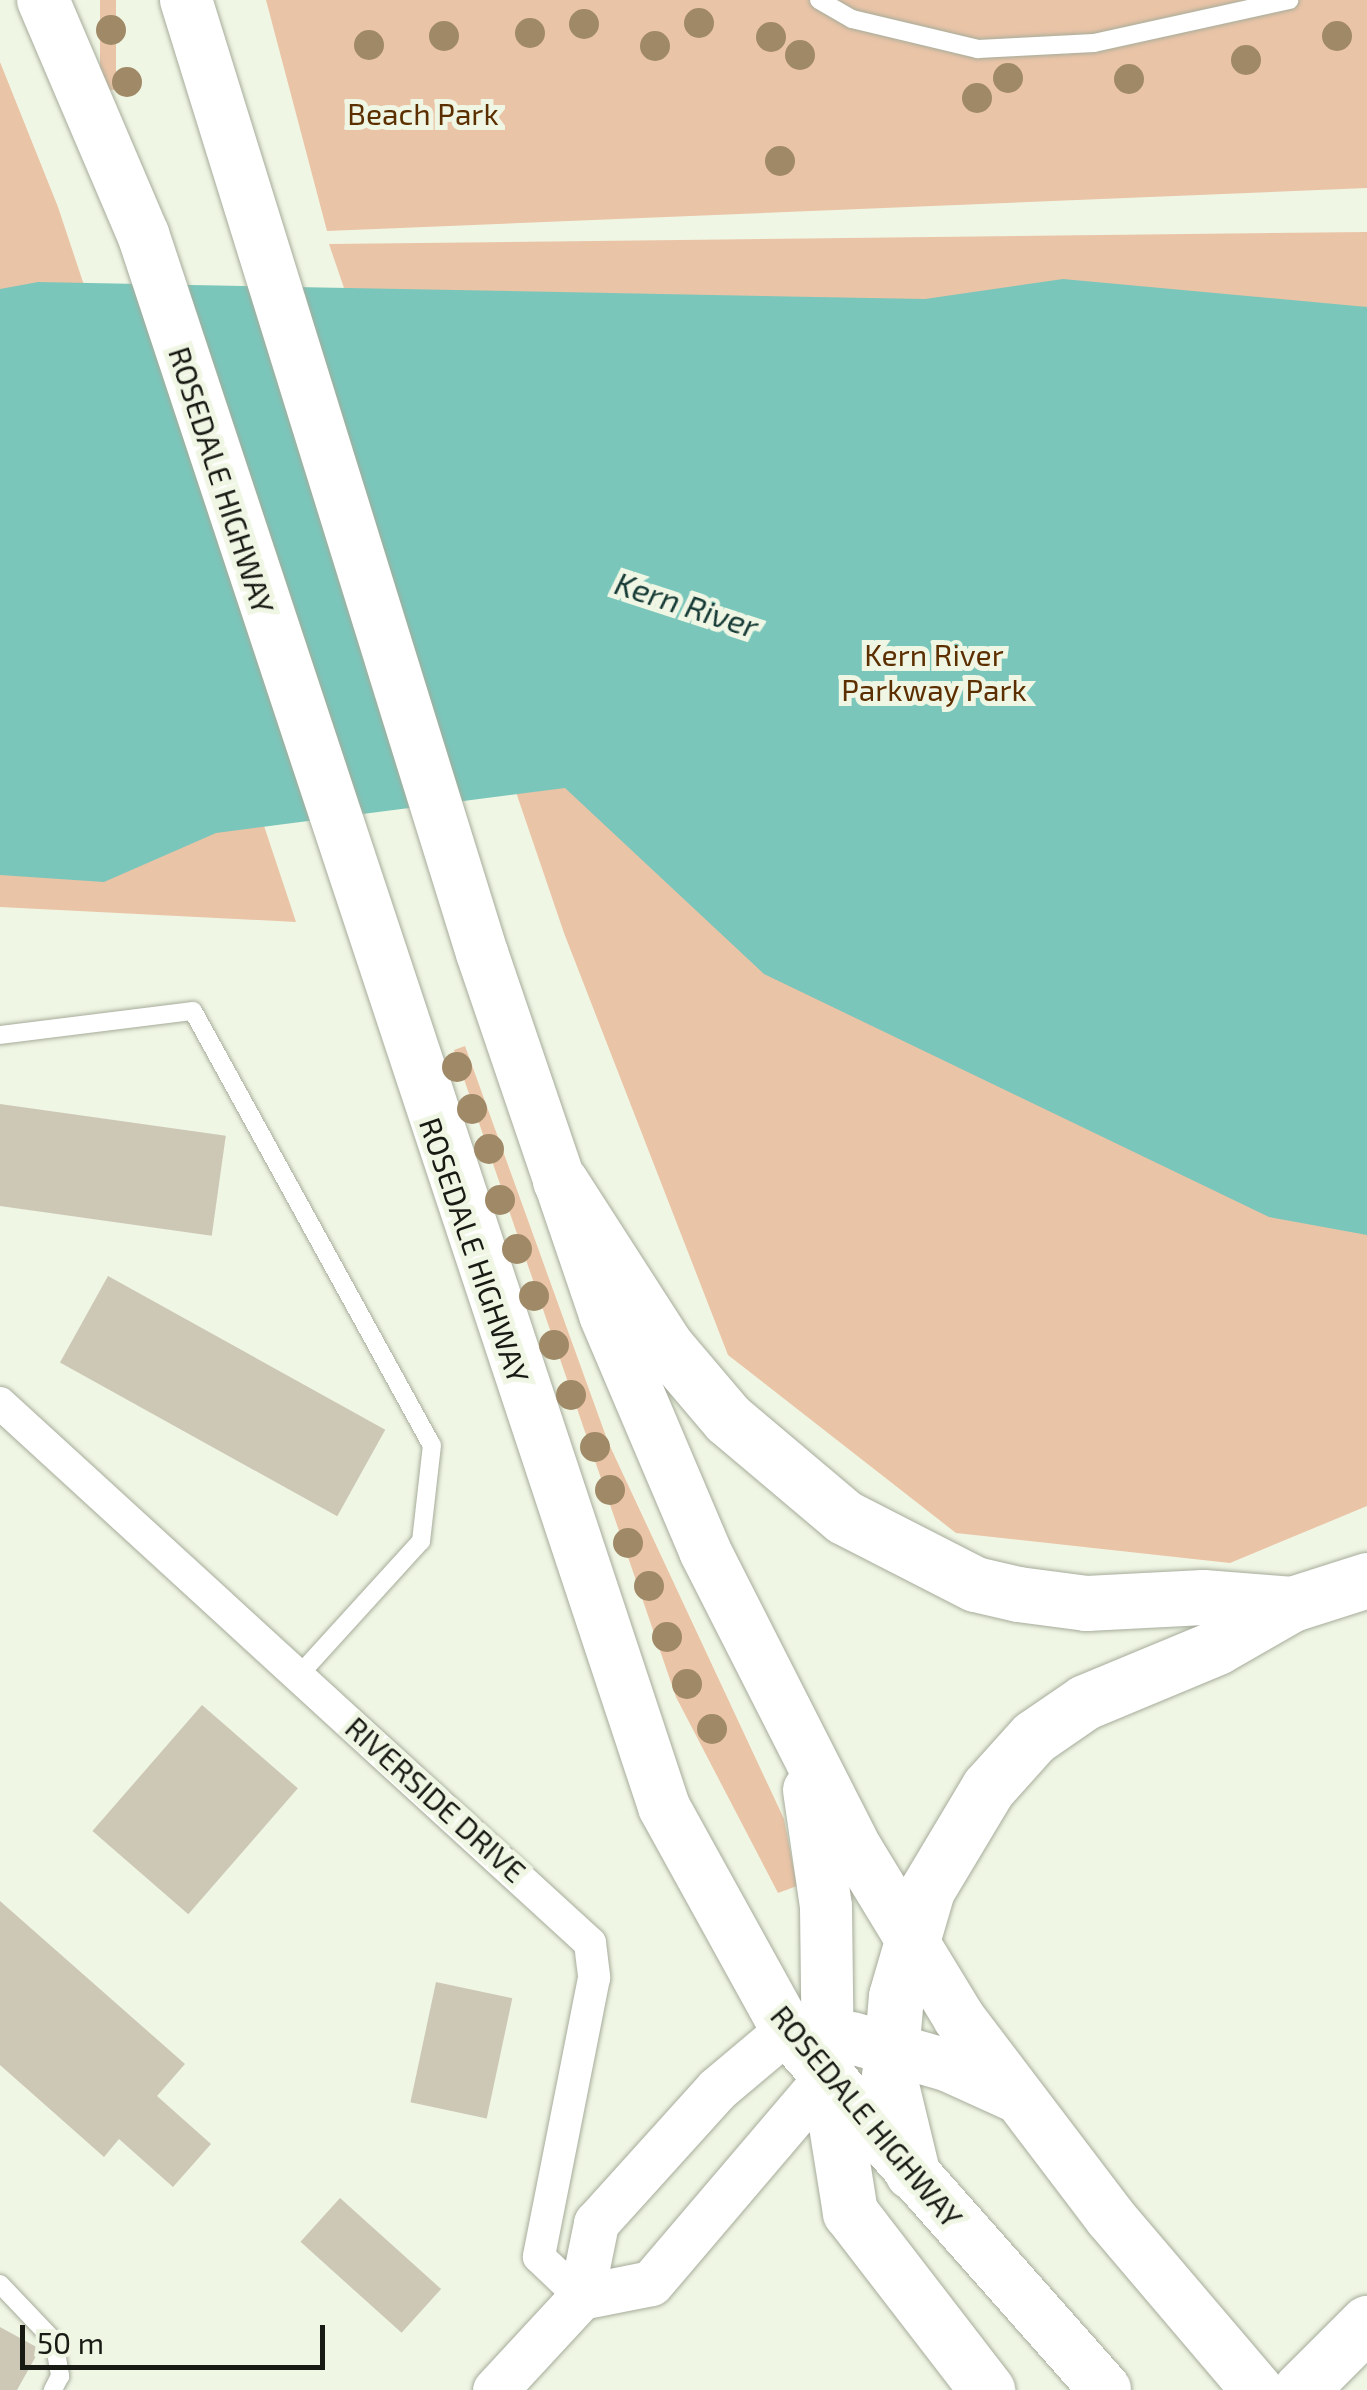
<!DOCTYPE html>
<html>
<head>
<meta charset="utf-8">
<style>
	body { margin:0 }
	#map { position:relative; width:1367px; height:2390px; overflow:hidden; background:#f0f6e4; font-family:"Exo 2",sans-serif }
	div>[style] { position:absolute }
	.green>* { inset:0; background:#eac4a7; transform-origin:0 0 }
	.water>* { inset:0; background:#7bc6bb }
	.building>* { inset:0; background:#cdc7b6; transform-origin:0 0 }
	.roads { filter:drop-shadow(0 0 2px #a6ac9b) drop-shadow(0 0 2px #a6ac9b) }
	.lane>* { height:18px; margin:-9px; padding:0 9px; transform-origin:9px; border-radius:9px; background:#fff }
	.street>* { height:32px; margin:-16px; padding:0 16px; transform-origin:16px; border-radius:16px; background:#fff }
	.secondary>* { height:45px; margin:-22.5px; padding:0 22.5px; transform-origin:22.5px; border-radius:22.5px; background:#fff }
	.primary>* { height:52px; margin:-26px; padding:0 26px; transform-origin:26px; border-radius:26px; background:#fff }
	.highway>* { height:55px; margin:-27.5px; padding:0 27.5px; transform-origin:27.5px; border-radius:27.5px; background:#fff }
	.trees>* { width:30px; height:30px; margin:-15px; border-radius:50%; background:#9f8967 }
	span { translate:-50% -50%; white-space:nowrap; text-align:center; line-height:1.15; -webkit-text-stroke:10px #f0f6e4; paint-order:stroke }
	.park-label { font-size:30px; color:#5c2f00 }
	.street-label { font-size:30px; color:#181a14 }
	.water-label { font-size:32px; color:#153a35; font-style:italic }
	.scale { position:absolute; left:20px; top:2325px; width:305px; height:45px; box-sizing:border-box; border:5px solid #181a14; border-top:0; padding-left:12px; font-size:30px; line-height:35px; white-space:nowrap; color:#181a14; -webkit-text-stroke:8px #f0f6e4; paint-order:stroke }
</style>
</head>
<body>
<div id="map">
	<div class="green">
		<i style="left:100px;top:0;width:16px;height:90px"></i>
		<i style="clip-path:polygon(266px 0,1367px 0,1367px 188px,327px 231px)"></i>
		<i style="clip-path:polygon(0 62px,58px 207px,296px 922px,0 907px)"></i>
		<i style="clip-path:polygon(1367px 232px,1367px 1506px,1230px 1563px,956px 1533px,728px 1355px,564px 933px,329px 244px)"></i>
		<i style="clip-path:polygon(465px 1046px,608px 1442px,784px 1819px,797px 1886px,778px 1893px,676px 1697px,454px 1050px)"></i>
	</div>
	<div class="water">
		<i style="clip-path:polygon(1063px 279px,1367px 307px,1367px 1235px,1269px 1217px,764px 974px,565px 788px,216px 833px,104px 882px,0 875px,0 289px,38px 282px,925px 299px)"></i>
	</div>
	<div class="building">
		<i style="left:0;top:1104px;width:228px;height:101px;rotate:8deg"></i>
		<i style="left:108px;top:1276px;width:317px;height:99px;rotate:29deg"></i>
		<i style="left:202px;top:1705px;width:127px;height:167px;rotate:41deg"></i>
		<i style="clip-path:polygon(0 1901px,185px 2064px,157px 2096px,211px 2144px,173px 2187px,119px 2139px,104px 2157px,0 2065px)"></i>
		<i style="left:436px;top:1982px;width:78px;height:123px;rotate:12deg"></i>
		<i style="left:340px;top:2198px;width:136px;height:59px;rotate:42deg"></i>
		<i style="clip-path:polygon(0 2327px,40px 2349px,17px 2390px,0 2390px)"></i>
	</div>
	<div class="roads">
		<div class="lane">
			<i style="left:819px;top:0;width:38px;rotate:30deg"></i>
			<i style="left:852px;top:19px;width:130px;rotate:13.4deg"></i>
			<i style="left:978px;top:49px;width:116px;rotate:-3deg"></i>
			<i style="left:1094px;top:43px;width:200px;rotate:-12.4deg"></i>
			<i style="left:0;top:1035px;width:194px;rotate:-7.1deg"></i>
			<i style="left:193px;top:1011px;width:495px;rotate:61.2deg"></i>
			<i style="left:432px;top:1445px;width:97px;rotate:96.5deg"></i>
			<i style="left:421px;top:1541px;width:181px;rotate:132.3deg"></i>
			<i style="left:0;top:2284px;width:79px;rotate:46.5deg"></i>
			<i style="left:54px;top:2341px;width:36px;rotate:80deg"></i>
			<i style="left:60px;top:2376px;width:16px;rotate:117deg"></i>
		</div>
		<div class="street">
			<i style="left:0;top:1403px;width:800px;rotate:42.47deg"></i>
			<i style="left:590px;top:1943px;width:35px;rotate:83deg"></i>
			<i style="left:594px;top:1978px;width:284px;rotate:101.2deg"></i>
			<i style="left:539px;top:2257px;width:58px;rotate:43.6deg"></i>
		</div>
		<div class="secondary">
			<i style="left:581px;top:2297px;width:71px;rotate:-11.3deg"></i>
			<i style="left:651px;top:2283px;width:273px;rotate:-49.6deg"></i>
			<i style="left:495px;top:2390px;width:127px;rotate:-47.2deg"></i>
			<i style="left:581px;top:2297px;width:76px;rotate:-78.5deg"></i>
			<i style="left:596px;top:2223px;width:181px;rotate:-47.9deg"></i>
			<i style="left:717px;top:2089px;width:92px;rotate:-40.1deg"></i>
		</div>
		<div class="primary">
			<i style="left:43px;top:0;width:254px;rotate:66.9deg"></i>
			<i style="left:143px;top:234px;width:1657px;rotate:71.67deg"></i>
			<i style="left:664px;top:1807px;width:255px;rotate:61.1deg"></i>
			<i style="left:787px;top:2030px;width:480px;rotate:48.5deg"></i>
			<i style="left:186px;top:0;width:998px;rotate:72.75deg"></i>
			<i style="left:482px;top:953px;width:382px;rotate:71.2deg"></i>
			<i style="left:605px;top:1315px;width:256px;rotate:67deg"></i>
			<i style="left:705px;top:1551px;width:335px;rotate:63.1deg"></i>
			<i style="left:857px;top:1850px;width:197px;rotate:58.7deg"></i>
			<i style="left:959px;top:2018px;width:250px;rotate:52.8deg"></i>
			<i style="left:1110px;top:2217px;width:227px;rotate:49.6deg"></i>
			<i style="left:809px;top:1790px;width:118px;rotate:81.7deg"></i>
			<i style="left:826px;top:1907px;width:168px;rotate:89.3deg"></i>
			<i style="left:852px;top:2038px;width:99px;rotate:15.9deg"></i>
			<i style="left:947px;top:2065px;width:72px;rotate:24.4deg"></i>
		</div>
		<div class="highway">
			<i style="left:560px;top:1181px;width:196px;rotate:57.3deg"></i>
			<i style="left:666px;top:1346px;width:96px;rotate:49.7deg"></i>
			<i style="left:728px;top:1419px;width:152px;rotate:40.2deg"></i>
			<i style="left:844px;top:1517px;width:147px;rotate:27.1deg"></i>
			<i style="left:975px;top:1584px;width:44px;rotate:13.1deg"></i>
			<i style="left:1018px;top:1594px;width:69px;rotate:7.5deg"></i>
			<i style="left:1086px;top:1603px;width:117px;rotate:-2.9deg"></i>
			<i style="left:1203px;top:1597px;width:89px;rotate:4.5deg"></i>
			<i style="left:828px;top:2075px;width:139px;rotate:80.9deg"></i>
			<i style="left:850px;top:2212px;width:225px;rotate:52.4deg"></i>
			<i style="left:912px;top:2172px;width:98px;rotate:-103.6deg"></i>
			<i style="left:889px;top:2077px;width:81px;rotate:-85.1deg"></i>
			<i style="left:896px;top:1996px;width:110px;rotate:-73.7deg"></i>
			<i style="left:927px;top:1890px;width:119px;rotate:-59.1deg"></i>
			<i style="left:988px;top:1788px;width:69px;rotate:-48deg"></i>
			<i style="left:1034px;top:1737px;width:62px;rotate:-34.5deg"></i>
			<i style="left:1085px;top:1702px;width:143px;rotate:-22.6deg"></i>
			<i style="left:1217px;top:1647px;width:86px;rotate:-29.8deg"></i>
			<i style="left:1292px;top:1604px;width:79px;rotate:-17.7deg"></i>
			<i style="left:1300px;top:2390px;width:95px;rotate:-45deg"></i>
		</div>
	</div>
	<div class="trees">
		<i style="left:699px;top:23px"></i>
		<i style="left:584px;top:24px"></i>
		<i style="left:111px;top:30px"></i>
		<i style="left:530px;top:33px"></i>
		<i style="left:444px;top:36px"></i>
		<i style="left:1337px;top:36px"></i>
		<i style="left:771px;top:37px"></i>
		<i style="left:369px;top:45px"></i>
		<i style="left:655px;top:46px"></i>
		<i style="left:800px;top:55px"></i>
		<i style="left:1246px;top:60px"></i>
		<i style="left:1008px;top:78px"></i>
		<i style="left:1129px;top:79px"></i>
		<i style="left:127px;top:82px"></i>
		<i style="left:977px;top:98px"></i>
		<i style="left:780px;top:161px"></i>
		<i style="left:457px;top:1067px"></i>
		<i style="left:472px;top:1109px"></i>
		<i style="left:489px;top:1149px"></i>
		<i style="left:500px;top:1200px"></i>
		<i style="left:517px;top:1249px"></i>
		<i style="left:534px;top:1296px"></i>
		<i style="left:554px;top:1345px"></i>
		<i style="left:571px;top:1395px"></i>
		<i style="left:595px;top:1447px"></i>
		<i style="left:610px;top:1490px"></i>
		<i style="left:628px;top:1543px"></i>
		<i style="left:649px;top:1586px"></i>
		<i style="left:667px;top:1637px"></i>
		<i style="left:687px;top:1684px"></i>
		<i style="left:712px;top:1729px"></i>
	</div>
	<div class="park-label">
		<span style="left:423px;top:113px">Beach Park</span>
		<span style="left:934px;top:671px">Kern River<br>Parkway Park</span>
	</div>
	<div class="street-label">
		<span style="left:222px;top:480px;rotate:72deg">ROSEDALE HIGHWAY</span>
		<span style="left:475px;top:1250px;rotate:71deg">ROSEDALE HIGHWAY</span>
		<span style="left:436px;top:1799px;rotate:42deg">RIVERSIDE DRIVE</span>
		<span style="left:867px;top:2116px;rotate:50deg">ROSEDALE HIGHWAY</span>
	</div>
	<div class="water-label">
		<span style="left:687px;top:604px;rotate:18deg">Kern River</span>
	</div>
	<div class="scale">50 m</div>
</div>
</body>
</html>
